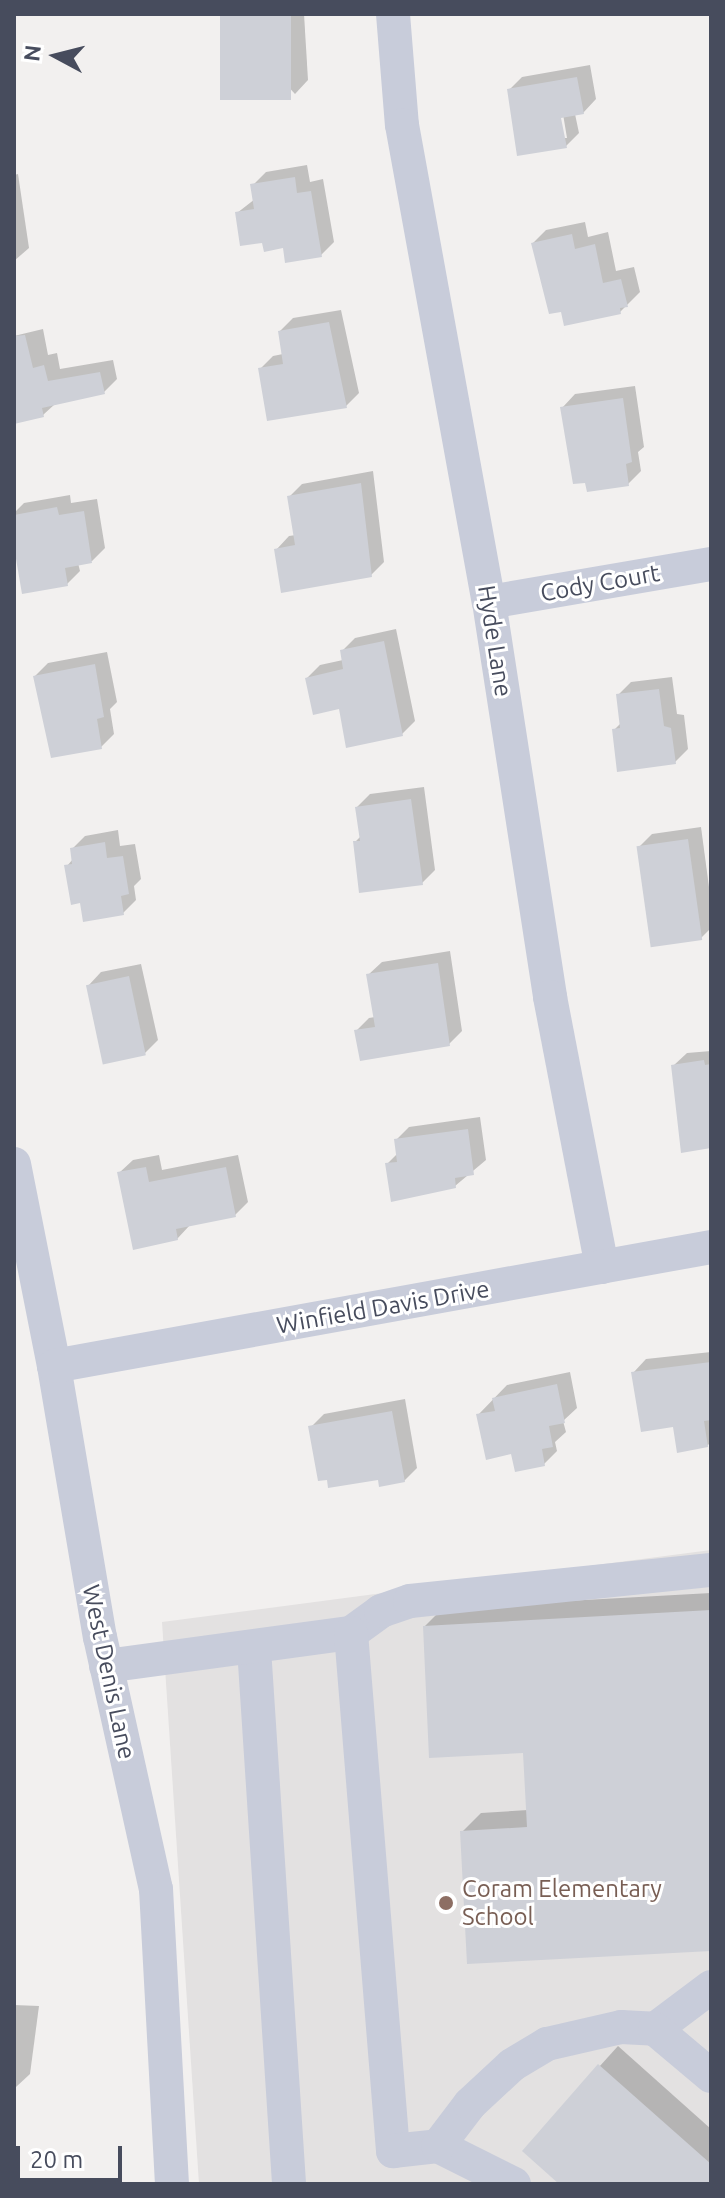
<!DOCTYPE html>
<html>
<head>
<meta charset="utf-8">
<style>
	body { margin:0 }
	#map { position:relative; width:725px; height:2198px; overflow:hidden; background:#f2f0ef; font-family:Ubuntu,sans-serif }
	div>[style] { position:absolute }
	.education>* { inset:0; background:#e3e1e1 }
	.shadow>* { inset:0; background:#0003 }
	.building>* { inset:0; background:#ced0d7; transform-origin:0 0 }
	.minor>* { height:34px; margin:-17px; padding:0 17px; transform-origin:17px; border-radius:17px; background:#c8ccda }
	.dots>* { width:22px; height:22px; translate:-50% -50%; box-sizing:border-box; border:4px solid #fff; border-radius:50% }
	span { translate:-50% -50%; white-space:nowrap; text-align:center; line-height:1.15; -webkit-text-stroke:6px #fff; paint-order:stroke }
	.street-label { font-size:24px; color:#474c5d }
	.education-label { font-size:24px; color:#785e54 }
	.left { translate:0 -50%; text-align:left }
	.frame { position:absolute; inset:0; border:16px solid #474c5d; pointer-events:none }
	.north { position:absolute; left:16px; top:16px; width:80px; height:80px; -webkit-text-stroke:6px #fff; paint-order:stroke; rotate:277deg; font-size:22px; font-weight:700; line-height:32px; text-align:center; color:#474c5d }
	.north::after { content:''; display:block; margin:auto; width:28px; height:36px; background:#474c5d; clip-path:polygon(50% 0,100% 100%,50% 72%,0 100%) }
	.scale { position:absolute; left:16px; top:2146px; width:106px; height:36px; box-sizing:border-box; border:4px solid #474c5d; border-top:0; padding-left:10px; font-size:24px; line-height:28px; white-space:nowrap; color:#474c5d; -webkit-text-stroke:6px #fff; paint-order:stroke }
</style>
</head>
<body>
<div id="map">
	<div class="education">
		<i style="clip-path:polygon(711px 1550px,711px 2184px,199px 2184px,162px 1622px)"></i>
	</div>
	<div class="shadow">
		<i style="clip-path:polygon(222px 14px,304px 14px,308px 80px,295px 94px)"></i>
		<i style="clip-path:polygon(evenodd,590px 65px,596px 99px,583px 113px,575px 114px,579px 133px,566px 146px,509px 90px,522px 77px,590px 65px,558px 108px,562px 108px,567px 138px,563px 138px,558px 108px)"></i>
		<i style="clip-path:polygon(307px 165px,310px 182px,323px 179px,334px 242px,321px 255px,264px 240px,237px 213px,255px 199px,253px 185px,266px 172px)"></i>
		<i style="clip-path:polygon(18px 174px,29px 248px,14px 261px,14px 175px)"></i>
		<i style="clip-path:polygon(585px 222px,588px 237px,608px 232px,616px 271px,634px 267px,640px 292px,620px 312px,563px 309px,533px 243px,546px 230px)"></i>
		<i style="clip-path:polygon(341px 310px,359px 393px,346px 406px,260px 369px,273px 356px,283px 354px,280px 331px,293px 318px)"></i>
		<i style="clip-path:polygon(43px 329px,48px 355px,57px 353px,60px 369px,113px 360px,117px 379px,104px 392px,55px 404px,43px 415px,14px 422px,14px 336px)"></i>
		<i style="clip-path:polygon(635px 386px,644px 447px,638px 452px,641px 471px,628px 484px,562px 408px,575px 394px)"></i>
		<i style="clip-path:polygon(373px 471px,384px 562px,371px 575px,276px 550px,289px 536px,296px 535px,289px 497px,302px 484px)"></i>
		<i style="clip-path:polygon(70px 495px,71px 503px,97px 499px,105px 548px,92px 561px,78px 563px,80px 571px,67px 584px,14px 535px,14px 513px,24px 503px)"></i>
		<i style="clip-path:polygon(396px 629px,415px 721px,402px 734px,340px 707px,307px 678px,320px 665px,343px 660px,342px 651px,355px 638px)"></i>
		<i style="clip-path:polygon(107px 652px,117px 702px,110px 709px,114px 734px,101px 747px,35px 676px,48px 663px)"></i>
		<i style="clip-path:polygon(672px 677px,677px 714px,684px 715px,688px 749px,675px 762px,614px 730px,622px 722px,618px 695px,631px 682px)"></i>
		<i style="clip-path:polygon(424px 787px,435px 870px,422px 883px,355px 842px,361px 836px,357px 807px,370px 794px)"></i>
		<i style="clip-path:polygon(701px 827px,711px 902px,711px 928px,701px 938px,639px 847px,652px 834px)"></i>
		<i style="clip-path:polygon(118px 830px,120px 846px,135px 844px,141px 879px,134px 886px,136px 900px,123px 913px,81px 901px,67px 866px,73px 859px,72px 849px,85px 836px)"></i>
		<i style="clip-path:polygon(450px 951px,462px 1031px,449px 1044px,356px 1031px,369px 1018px,375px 1017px,368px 975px,382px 962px)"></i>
		<i style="clip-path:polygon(141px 964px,158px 1040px,145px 1053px,88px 986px,101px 972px)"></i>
		<i style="clip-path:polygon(711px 1051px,711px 1146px,673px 1066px,687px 1053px)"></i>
		<i style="clip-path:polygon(480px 1117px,486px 1160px,455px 1186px,387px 1164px,398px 1153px,396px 1140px,409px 1127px)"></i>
		<i style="clip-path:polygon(159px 1155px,162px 1170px,238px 1155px,248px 1202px,235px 1215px,190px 1225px,177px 1239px,119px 1173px,133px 1160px)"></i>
		<i style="clip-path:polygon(711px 1352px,711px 1442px,707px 1446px,674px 1425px,633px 1373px,646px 1359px)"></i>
		<i style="clip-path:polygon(570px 1372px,577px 1408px,563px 1421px,566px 1432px,555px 1442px,557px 1451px,544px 1464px,513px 1452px,478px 1415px,507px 1385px)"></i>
		<i style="clip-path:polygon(405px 1399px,417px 1468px,404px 1481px,379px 1478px,311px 1427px,324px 1414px)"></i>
		<i style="clip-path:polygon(711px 1593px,711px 1949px,462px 1832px,481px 1813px,528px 1810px,525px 1750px,425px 1626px,443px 1608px)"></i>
		<i style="clip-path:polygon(14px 2005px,39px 2006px,30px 2074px,16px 2087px)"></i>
		<i style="clip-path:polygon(618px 2046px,711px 2129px,711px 2184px,562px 2184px,524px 2150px)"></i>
	</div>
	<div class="building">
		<i style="left:220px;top:14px;width:71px;height:86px"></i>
		<i style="clip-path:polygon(577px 77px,584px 114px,561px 118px,567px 148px,517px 156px,507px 89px)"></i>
		<i style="clip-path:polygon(295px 177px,297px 193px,311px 191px,322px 257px,285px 263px,283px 248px,264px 252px,262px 243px,240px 246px,235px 212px,254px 209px,250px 184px)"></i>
		<i style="clip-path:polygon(572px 234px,575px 249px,595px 244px,603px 283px,621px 279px,628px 307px,620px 308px,621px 314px,564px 326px,561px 312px,549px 314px,531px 243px)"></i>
		<i style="clip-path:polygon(329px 322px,347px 408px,267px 421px,258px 368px,283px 364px,278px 331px)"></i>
		<i style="clip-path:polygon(25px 335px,33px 368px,44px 365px,48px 381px,100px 372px,105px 394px,42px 408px,44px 417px,14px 424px,14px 336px)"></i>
		<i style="clip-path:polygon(623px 398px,632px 462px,626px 464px,629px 486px,587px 492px,585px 483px,573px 484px,560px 407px)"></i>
		<i style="clip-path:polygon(361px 483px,372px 577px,281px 593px,274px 549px,295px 545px,287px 496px)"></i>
		<i style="clip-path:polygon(57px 507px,59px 515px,84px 511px,92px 563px,65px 568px,68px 586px,22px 594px,14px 547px,14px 515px)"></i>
		<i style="clip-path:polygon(384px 641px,403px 736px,346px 748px,339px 709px,313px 715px,305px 678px,343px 669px,340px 650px)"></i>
		<i style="clip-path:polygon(95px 664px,104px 717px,97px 719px,102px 749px,51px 758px,33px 676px)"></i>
		<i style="clip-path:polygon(659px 689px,664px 726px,671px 728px,676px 764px,617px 772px,612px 729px,620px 728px,616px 694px)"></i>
		<i style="clip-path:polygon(411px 799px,423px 885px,359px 893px,353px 841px,360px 841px,355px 807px)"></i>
		<i style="left:688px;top:839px;width:102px;height:52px;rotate:82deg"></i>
		<i style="clip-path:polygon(105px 842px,107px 858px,123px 856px,129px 894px,121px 896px,124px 915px,83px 922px,80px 903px,71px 905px,64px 865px,72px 864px,70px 848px)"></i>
		<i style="clip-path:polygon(438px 963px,450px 1046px,360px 1061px,354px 1030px,375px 1027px,366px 974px)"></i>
		<i style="left:129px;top:976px;width:81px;height:44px;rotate:78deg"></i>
		<i style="clip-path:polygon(704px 1060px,705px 1065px,711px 1064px,711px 1148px,681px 1153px,671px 1065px)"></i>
		<i style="clip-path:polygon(468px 1129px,474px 1175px,455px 1178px,456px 1188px,391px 1202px,385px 1163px,397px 1162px,394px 1139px)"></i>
		<i style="clip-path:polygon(146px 1167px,149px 1182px,226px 1167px,236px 1217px,176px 1229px,178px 1240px,133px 1250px,117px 1172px)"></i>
		<i style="clip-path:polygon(711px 1362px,711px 1420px,704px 1421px,708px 1447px,677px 1453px,673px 1427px,641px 1432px,631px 1372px)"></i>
		<i style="clip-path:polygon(557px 1384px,565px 1423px,549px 1426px,553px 1447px,542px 1449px,545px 1466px,515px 1472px,511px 1454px,486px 1460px,476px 1414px,495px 1411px,492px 1398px)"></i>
		<i style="clip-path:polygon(392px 1411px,405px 1482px,379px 1487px,378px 1480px,328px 1488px,327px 1480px,318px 1481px,308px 1426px)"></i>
		<i style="clip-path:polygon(711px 1610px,711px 1951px,467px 1964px,460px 1831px,527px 1827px,523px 1753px,429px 1758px,423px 1626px)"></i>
		<i style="clip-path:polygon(598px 2064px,711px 2164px,711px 2184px,559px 2184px,522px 2151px)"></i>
	</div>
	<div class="minor">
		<i style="left:393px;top:14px;width:111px;rotate:85.4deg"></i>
		<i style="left:402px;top:125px;width:485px;rotate:79.7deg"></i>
		<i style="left:489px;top:602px;width:400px;rotate:81.2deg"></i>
		<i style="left:550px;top:997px;width:275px;rotate:79.1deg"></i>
		<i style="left:489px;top:602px;width:225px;rotate:-9.7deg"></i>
		<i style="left:14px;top:1164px;width:206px;rotate:78.8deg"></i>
		<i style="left:54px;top:1366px;width:275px;rotate:80.4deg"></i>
		<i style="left:100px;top:1637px;width:258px;rotate:77.5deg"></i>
		<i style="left:156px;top:1889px;width:295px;rotate:86.9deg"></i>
		<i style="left:54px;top:1366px;width:668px;rotate:-10.27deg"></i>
		<i style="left:351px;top:1633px;width:37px;rotate:-36deg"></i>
		<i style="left:381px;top:1611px;width:31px;rotate:-19deg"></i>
		<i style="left:410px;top:1601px;width:303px;rotate:-5.9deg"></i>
		<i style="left:254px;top:1648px;width:537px;rotate:86.26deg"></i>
		<i style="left:106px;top:1666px;width:247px;rotate:-7.7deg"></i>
		<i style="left:351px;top:1633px;width:520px;rotate:85.36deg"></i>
		<i style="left:393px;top:2151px;width:45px;rotate:-6.3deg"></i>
		<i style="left:438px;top:2146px;width:85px;rotate:26.6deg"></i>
		<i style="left:655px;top:2029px;width:70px;rotate:-36.9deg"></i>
		<i style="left:438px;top:2146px;width:53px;rotate:-52.7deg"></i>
		<i style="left:470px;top:2104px;width:57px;rotate:-42.9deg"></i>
		<i style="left:512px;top:2065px;width:41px;rotate:-31deg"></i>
		<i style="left:547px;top:2044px;width:76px;rotate:-12.9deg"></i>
		<i style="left:621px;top:2027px;width:34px;rotate:3deg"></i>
		<i style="left:655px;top:2029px;width:73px;rotate:40deg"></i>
	</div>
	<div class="dots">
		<i style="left:446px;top:1903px;background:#8d6e63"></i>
	</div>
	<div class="street-label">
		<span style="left:600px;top:583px;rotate:-10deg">Cody Court</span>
		<span style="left:495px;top:641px;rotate:81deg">Hyde Lane</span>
		<span style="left:383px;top:1307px;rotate:-10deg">Winfield Davis Drive</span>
		<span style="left:109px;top:1672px;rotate:78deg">West Denis Lane</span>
	</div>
	<div class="education-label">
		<span class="left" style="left:462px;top:1903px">Coram Elementary<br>School</span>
	</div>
	<div class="frame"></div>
	<div class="north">N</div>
	<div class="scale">20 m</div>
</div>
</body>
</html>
